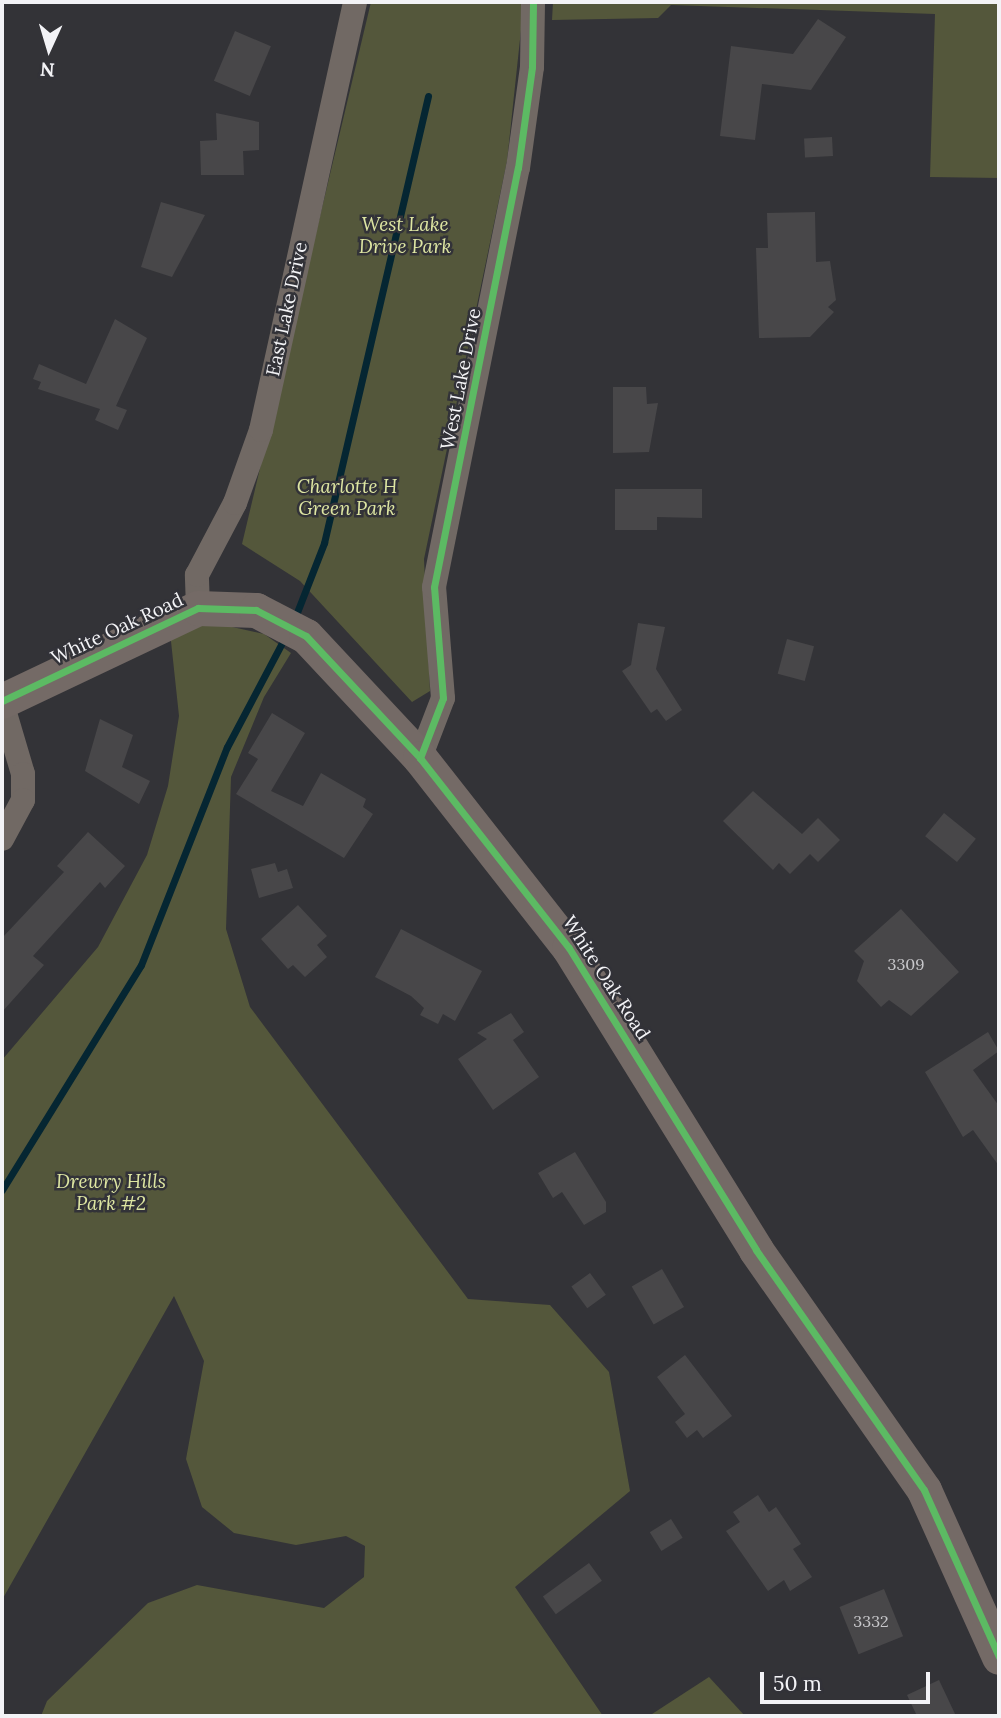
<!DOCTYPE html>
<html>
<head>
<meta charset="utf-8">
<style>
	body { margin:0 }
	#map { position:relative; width:1001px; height:1718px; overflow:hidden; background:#333337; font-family:Lora,serif }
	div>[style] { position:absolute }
	.green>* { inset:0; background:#54573b }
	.stream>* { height:7px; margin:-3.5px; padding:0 3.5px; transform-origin:3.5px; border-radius:3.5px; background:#052632 }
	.building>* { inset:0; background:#484749; transform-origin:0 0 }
	.street>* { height:24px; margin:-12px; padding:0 12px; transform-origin:12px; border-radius:12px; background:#716964 }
	.secondary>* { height:35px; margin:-17.5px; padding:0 17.5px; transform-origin:17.5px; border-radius:17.5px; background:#746a66 }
	.cycleway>* { height:7px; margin:-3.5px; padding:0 3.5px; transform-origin:3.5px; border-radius:3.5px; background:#5cba63 }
	span { translate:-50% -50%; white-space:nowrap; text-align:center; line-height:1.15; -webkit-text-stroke:5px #323238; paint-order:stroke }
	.number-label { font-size:16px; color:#c8c8cb }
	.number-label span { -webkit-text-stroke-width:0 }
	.park-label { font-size:19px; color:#dee6a2; font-style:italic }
	.street-label { font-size:19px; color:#f3f3f6 }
	.frame { position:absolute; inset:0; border:4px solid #f3f3f6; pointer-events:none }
	.north { position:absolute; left:14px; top:14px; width:70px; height:70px; -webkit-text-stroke:5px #323238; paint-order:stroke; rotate:184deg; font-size:19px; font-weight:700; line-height:28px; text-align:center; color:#f3f3f6 }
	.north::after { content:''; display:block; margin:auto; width:24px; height:32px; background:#f3f3f6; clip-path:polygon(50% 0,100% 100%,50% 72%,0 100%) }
	.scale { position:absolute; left:760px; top:1672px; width:170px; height:32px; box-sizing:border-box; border:4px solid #f3f3f6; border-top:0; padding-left:9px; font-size:21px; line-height:24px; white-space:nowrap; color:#f3f3f6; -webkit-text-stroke:5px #323238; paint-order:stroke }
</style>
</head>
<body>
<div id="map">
	<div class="green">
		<i style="clip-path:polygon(371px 2px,524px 2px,507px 161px,424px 559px,430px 691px,412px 702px,300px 581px,242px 544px)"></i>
		<i style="clip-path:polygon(553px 2px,999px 2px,999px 178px,930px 177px,935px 14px,671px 5px,658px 18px,552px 20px)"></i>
		<i style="clip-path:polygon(210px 622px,264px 634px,291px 653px,264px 697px,231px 777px,226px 929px,250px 1007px,468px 1299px,550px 1305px,609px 1372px,630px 1491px,515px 1587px,603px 1716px,41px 1716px,47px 1701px,148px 1603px,197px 1585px,324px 1608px,364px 1577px,365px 1546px,346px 1536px,296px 1545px,234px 1533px,202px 1507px,186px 1459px,204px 1361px,174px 1296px,2px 1600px,2px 1060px,98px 947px,147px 855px,168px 786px,179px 716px,170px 632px)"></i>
		<i style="clip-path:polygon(709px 1677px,745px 1716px,649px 1716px)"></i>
	</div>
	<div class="stream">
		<i style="left:294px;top:620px;width:83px;rotate:-68.7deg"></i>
		<i style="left:324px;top:543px;width:459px;rotate:-76.9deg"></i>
		<i style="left:2px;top:1190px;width:264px;rotate:-58.3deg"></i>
		<i style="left:141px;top:965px;width:234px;rotate:-68.5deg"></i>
		<i style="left:227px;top:747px;width:124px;rotate:-62.2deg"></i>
	</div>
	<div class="building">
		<i style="clip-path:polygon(818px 19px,846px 37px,811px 90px,762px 84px,755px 140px,720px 136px,731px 46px,793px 54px)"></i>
		<i style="left:235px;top:31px;width:39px;height:54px;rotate:23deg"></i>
		<i style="clip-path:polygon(216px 113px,259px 122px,259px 150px,243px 151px,244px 175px,201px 175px,200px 141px,217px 140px)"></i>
		<i style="left:832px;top:137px;width:19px;height:28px;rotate:87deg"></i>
		<i style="clip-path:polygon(161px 202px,205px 215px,172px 277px,141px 267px)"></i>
		<i style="clip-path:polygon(815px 212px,816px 262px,830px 261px,836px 300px,828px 307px,834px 312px,810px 337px,759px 338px,756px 248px,768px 248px,767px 213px)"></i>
		<i style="clip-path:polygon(115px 319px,147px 338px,116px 406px,127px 410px,118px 430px,95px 420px,100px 409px,38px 389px,41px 382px,33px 379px,39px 364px,86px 384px)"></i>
		<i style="clip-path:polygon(613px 387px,646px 387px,647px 404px,658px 403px,649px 452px,613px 453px)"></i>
		<i style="clip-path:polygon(615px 489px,702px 489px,702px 518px,657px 517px,657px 530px,615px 530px)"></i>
		<i style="clip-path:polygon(638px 623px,665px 627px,656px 669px,682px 710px,666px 721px,657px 709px,651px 713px,622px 671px,631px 665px)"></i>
		<i style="left:787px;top:639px;width:28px;height:36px;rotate:15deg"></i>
		<i style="clip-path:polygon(272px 713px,305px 733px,271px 791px,303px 806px,321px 773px,366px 799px,363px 807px,373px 814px,344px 858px,236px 794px,258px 759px,248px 753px)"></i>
		<i style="clip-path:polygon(100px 719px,133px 735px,122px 767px,150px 781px,139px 804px,85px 771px)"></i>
		<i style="clip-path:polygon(753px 791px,802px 834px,818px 818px,840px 840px,818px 862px,810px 854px,790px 874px,779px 863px,773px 870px,723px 821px)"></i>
		<i style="left:944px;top:813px;width:41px;height:30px;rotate:39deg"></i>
		<i style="clip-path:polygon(88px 832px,125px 866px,105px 888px,100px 882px,33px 956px,44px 965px,2px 1012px,2px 938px,64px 872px,57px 866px)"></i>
		<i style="clip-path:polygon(275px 863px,278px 872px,287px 869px,293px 888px,259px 898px,251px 869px)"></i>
		<i style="clip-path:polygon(298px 905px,327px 936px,317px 945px,327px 957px,305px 977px,293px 965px,288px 969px,261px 939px)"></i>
		<i style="clip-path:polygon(901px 909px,959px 972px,911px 1016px,889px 1000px,881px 1007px,857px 981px,864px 961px,854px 951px)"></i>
		<i style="clip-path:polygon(401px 929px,482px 971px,455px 1021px,443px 1014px,438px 1024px,420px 1015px,424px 1008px,411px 996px,375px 977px)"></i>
		<i style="clip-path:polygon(511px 1013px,524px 1032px,513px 1040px,539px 1077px,493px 1110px,458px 1059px,487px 1039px,477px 1033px)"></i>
		<i style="clip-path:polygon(988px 1032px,999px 1051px,973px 1070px,999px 1106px,999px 1166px,973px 1130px,963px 1137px,925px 1072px)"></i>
		<i style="clip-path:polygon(575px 1152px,606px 1202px,606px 1212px,584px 1225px,562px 1192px,553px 1198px,538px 1173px)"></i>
		<i style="left:662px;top:1269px;width:44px;height:35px;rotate:60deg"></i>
		<i style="left:590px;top:1273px;width:27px;height:23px;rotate:54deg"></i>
		<i style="clip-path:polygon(685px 1355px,732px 1416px,703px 1438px,697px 1430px,687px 1438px,675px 1422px,685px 1414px,657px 1377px)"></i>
		<i style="clip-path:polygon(758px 1495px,769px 1512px,776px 1507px,801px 1544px,793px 1549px,812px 1577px,790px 1591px,784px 1580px,768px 1591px,726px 1531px,740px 1522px,733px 1512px)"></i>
		<i style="left:671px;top:1519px;width:22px;height:25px;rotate:58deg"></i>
		<i style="left:589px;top:1563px;width:22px;height:57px;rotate:54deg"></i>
		<i style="left:884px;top:1589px;width:51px;height:48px;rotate:68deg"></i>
		<i style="clip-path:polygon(939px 1680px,956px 1716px,917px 1716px,907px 1695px)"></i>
	</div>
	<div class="street">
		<i style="left:198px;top:608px;width:33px;rotate:-92deg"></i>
		<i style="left:197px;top:575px;width:81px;rotate:-62.2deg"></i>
		<i style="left:235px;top:503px;width:77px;rotate:-70.4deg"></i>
		<i style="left:261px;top:430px;width:438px;rotate:-77.6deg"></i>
		<i style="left:2px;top:703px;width:74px;rotate:73.5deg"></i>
		<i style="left:23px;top:774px;width:26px;rotate:90deg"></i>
		<i style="left:23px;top:800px;width:44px;rotate:118.3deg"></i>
		<i style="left:420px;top:758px;width:64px;rotate:-69deg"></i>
		<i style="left:443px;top:698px;width:111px;rotate:-94.6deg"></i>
		<i style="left:434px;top:587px;width:427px;rotate:-78.7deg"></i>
		<i style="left:518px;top:168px;width:102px;rotate:-82.1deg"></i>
		<i style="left:532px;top:67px;width:65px;rotate:-89.1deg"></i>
	</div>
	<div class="secondary">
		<i style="left:2px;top:701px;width:217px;rotate:-25.4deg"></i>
		<i style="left:198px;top:608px;width:58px;rotate:2deg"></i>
		<i style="left:256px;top:610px;width:56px;rotate:27.5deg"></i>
		<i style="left:306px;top:636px;width:167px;rotate:46.9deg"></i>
		<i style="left:420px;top:758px;width:241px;rotate:51.9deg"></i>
		<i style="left:569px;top:948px;width:355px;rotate:58.2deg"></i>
		<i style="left:756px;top:1250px;width:293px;rotate:55deg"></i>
		<i style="left:924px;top:1490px;width:183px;rotate:65.8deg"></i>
	</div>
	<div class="cycleway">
		<i style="left:2px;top:701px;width:217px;rotate:-25.4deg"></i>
		<i style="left:198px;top:608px;width:58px;rotate:2deg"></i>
		<i style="left:256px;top:610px;width:56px;rotate:27.5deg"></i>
		<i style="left:306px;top:636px;width:167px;rotate:46.9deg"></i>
		<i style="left:420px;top:758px;width:241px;rotate:51.9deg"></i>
		<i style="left:569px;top:948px;width:355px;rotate:58.2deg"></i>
		<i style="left:756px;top:1250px;width:293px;rotate:55deg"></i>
		<i style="left:924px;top:1490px;width:183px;rotate:65.8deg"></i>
		<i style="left:420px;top:758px;width:64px;rotate:-69deg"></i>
		<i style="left:443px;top:698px;width:111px;rotate:-94.6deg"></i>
		<i style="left:434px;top:587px;width:427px;rotate:-78.7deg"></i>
		<i style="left:518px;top:168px;width:102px;rotate:-82.1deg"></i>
		<i style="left:532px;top:67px;width:65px;rotate:-89.1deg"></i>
	</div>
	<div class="number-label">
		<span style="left:906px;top:964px">3309</span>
		<span style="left:871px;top:1621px">3332</span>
	</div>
	<div class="park-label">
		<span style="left:405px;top:236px">West Lake<br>Drive Park</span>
		<span style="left:347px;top:498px">Charlotte H<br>Green Park</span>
		<span style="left:111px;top:1193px">Drewry Hills<br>Park #2</span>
	</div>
	<div class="street-label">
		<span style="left:287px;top:309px;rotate:-78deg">East Lake Drive</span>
		<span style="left:461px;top:379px;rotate:-79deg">West Lake Drive</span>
		<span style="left:117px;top:629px;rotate:-25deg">White Oak Road</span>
		<span style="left:606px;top:978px;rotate:57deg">White Oak Road</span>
	</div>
	<div class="frame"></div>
	<div class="north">N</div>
	<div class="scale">50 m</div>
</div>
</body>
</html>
